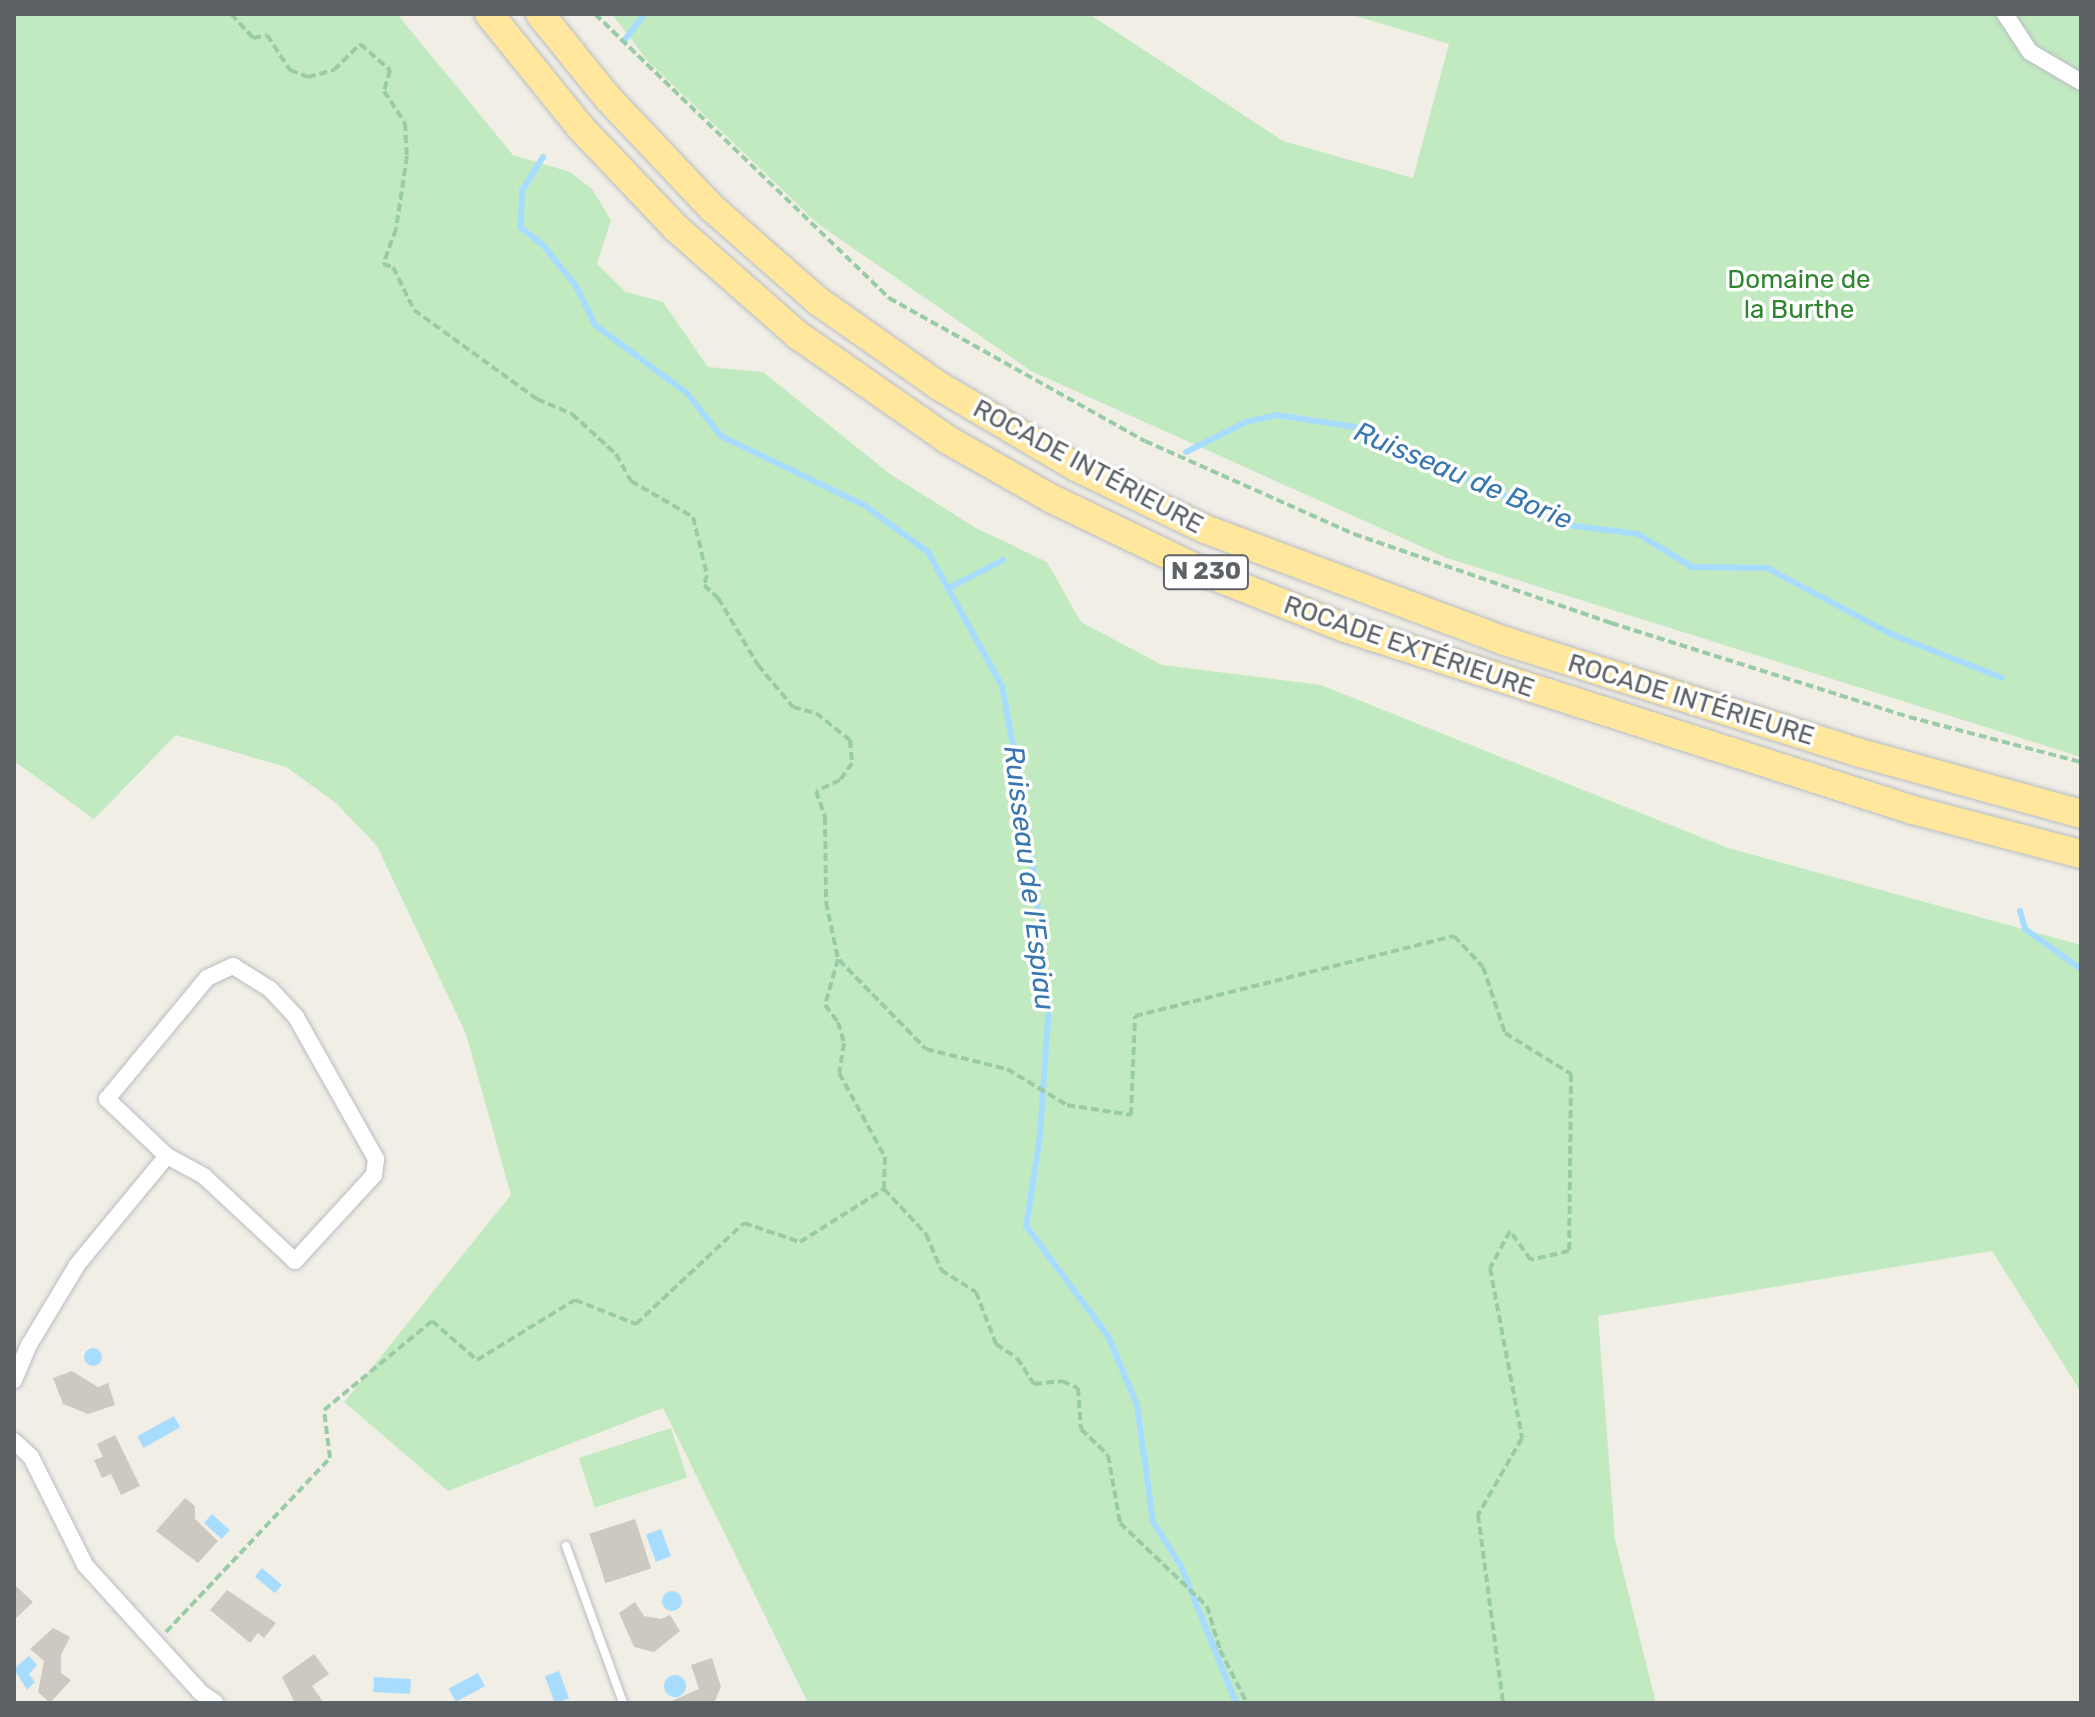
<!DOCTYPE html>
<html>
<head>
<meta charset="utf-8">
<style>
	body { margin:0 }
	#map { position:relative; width:2095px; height:1717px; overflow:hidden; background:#f1eee6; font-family:Rubik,sans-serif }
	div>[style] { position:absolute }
	.green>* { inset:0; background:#c2eac1; transform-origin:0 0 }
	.water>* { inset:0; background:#a7dcff; transform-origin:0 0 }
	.round { border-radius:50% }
	.stream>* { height:6px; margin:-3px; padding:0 3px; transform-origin:3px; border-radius:3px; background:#a7dcff }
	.building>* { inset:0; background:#ccc9c3; transform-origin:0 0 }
	.path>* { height:4px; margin-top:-2px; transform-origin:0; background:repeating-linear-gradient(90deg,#99cca6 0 8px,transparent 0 12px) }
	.roads { filter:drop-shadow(0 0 2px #b8bcc0) drop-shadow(0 0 2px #b8bcc0) }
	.service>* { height:8px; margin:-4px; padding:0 4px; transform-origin:4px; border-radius:4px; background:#fff }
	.minor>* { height:16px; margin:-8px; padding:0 8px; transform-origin:8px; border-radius:8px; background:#fff }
	.trunk>* { height:28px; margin:-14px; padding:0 14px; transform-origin:14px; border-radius:14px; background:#ffe79d }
	span { translate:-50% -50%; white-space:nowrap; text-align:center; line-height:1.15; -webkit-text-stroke:7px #fff; paint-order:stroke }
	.shield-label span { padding:2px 6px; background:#fff; border:2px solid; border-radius:6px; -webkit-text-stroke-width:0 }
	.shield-label { font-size:24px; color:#5d6267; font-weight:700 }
	.park-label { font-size:26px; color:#2f8530 }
	.street-label { font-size:26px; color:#5d6267 }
	.water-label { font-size:28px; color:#3977b0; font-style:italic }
	.frame { position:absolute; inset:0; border:16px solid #5d6267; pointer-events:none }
</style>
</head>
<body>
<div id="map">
	<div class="green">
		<i style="clip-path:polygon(14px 14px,397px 14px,513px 155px,570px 172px,592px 189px,611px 220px,597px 264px,626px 292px,663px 302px,708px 367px,763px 372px,890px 474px,976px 528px,1047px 562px,1081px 622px,1162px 665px,1321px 685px,1728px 848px,2081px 945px,2081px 1392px,1992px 1251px,1598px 1316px,1615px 1539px,1656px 1703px,808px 1703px,663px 1408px,448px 1491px,344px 1402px,511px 1195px,466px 1034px,377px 846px,336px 803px,286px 767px,176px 735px,94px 819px,14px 761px)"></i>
		<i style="clip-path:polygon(612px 14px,1089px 14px,1283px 141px,1413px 178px,1449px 44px,1349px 14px,2081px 14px,2081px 757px,1447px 558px,1031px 371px,818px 224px,647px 60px)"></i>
		<i style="left:671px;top:1428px;width:52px;height:97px;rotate:72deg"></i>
	</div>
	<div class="water">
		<i class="round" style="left:84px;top:1348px;width:18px;height:18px"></i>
		<i style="left:174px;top:1416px;width:13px;height:42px;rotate:61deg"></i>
		<i style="left:212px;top:1514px;width:24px;height:12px;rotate:42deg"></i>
		<i style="left:661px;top:1529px;width:29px;height:16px;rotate:70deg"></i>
		<i style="left:262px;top:1568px;width:26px;height:11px;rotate:40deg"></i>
		<i class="round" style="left:662px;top:1591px;width:20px;height:20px"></i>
		<i style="clip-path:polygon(29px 1656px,37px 1665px,29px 1674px,35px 1682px,27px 1690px,14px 1669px)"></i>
		<i style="left:559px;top:1671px;width:29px;height:15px;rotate:70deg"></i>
		<i style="left:478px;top:1673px;width:15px;height:33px;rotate:62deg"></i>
		<i class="round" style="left:664px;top:1675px;width:22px;height:22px"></i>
		<i style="left:374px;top:1677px;width:37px;height:15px;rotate:3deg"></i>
	</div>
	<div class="stream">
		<i style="left:624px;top:41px;width:34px;rotate:-53deg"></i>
		<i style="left:543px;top:157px;width:39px;rotate:122deg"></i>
		<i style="left:522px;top:190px;width:38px;rotate:92deg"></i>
		<i style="left:521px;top:228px;width:28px;rotate:38deg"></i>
		<i style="left:543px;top:245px;width:53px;rotate:51.2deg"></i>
		<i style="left:576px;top:286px;width:43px;rotate:64deg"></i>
		<i style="left:595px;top:325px;width:114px;rotate:36.5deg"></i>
		<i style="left:687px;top:393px;width:55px;rotate:51.7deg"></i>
		<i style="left:721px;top:436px;width:159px;rotate:25.8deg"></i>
		<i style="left:864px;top:505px;width:79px;rotate:36.3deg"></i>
		<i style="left:928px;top:552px;width:153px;rotate:61.1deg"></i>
		<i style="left:1002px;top:686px;width:156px;rotate:79.6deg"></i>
		<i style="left:1030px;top:839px;width:166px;rotate:83.4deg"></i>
		<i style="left:1049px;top:1004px;width:132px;rotate:93.9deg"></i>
		<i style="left:1040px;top:1136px;width:91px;rotate:98.8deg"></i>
		<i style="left:1026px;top:1226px;width:137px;rotate:53.3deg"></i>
		<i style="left:1108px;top:1336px;width:75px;rotate:67.2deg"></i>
		<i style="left:1137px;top:1405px;width:118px;rotate:82.2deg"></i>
		<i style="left:1153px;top:1522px;width:52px;rotate:57.5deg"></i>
		<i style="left:1181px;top:1566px;width:148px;rotate:68.1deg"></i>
		<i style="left:1186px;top:452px;width:67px;rotate:-26.6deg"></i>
		<i style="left:1246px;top:422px;width:31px;rotate:-13deg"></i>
		<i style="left:1276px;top:415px;width:80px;rotate:8.6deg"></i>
		<i style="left:1355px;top:427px;width:234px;rotate:24.8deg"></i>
		<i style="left:1567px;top:525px;width:72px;rotate:7.2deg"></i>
		<i style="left:1638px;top:534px;width:63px;rotate:31.4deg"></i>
		<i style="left:1692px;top:567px;width:75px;rotate:0.8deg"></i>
		<i style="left:1767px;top:568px;width:140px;rotate:28deg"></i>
		<i style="left:1891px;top:634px;width:119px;rotate:21.6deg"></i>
		<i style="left:949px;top:588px;width:61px;rotate:-27.4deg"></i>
		<i style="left:2020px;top:911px;width:19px;rotate:74deg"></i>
		<i style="left:2025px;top:929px;width:69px;rotate:35.5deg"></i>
	</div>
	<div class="building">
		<i style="clip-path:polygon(72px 1371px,98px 1387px,108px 1383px,115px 1405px,88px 1414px,63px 1404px,53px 1378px)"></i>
		<i style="clip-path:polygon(115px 1435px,140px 1486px,121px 1495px,111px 1474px,102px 1478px,94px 1460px,103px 1457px,97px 1444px)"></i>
		<i style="clip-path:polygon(185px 1498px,195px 1506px,195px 1519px,218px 1541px,198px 1563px,156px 1531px)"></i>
		<i style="left:635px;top:1519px;width:52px;height:48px;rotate:72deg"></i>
		<i style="clip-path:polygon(14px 1584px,33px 1602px,14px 1620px)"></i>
		<i style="clip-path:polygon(227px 1590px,276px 1623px,264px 1638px,258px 1633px,250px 1643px,210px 1610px)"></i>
		<i style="clip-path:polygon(635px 1602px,644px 1616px,661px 1619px,670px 1615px,680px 1631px,654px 1652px,634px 1647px,619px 1613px)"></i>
		<i style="clip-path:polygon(53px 1628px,70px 1637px,61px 1655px,61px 1673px,71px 1680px,50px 1703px,38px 1692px,44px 1661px,30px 1649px)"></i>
		<i style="clip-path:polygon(314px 1654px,329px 1674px,312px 1686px,324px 1703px,295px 1703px,282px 1677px)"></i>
		<i style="clip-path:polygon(712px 1658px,721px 1687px,714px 1703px,667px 1703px,699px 1689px,691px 1665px)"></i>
	</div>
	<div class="path">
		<i style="left:231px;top:14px;width:33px;rotate:47deg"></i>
		<i style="left:253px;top:38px;width:14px;rotate:-12deg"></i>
		<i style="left:267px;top:35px;width:42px;rotate:56.7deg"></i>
		<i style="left:290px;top:70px;width:19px;rotate:21deg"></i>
		<i style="left:308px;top:77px;width:27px;rotate:-15deg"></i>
		<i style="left:334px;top:70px;width:37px;rotate:-45deg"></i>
		<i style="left:360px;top:44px;width:40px;rotate:41deg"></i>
		<i style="left:390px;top:70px;width:22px;rotate:106deg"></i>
		<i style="left:384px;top:91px;width:38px;rotate:57deg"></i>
		<i style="left:405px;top:123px;width:33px;rotate:87deg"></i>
		<i style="left:407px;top:156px;width:74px;rotate:98.6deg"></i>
		<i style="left:396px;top:229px;width:37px;rotate:110deg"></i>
		<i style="left:383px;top:264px;width:10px;rotate:17deg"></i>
		<i style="left:393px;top:267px;width:48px;rotate:64deg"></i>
		<i style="left:414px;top:310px;width:152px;rotate:35.9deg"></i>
		<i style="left:537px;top:399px;width:38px;rotate:23deg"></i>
		<i style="left:572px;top:414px;width:59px;rotate:42.3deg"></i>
		<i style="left:616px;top:454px;width:31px;rotate:61deg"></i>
		<i style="left:631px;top:481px;width:72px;rotate:30.1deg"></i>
		<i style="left:693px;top:517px;width:60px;rotate:76.4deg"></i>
		<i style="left:707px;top:575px;width:10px;rotate:107deg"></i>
		<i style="left:704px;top:585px;width:19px;rotate:43deg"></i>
		<i style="left:718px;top:598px;width:78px;rotate:59.2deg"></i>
		<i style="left:758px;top:665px;width:55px;rotate:50.2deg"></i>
		<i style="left:793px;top:707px;width:24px;rotate:15deg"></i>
		<i style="left:816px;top:713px;width:43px;rotate:38.5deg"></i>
		<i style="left:850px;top:740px;width:23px;rotate:85deg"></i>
		<i style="left:852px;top:763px;width:21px;rotate:125deg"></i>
		<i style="left:840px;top:780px;width:26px;rotate:155deg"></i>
		<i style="left:816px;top:791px;width:28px;rotate:71deg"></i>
		<i style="left:825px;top:817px;width:85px;rotate:89.3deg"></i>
		<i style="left:826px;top:902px;width:58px;rotate:78.1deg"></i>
		<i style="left:838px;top:959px;width:48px;rotate:105.8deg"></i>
		<i style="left:825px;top:1005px;width:21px;rotate:53deg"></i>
		<i style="left:838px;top:1022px;width:22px;rotate:74deg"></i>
		<i style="left:844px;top:1043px;width:30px;rotate:99deg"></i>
		<i style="left:839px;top:1073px;width:96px;rotate:61.3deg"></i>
		<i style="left:885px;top:1157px;width:32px;rotate:92deg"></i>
		<i style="left:884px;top:1189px;width:62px;rotate:47deg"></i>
		<i style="left:926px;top:1234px;width:39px;rotate:67deg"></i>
		<i style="left:941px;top:1270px;width:41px;rotate:32.2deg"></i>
		<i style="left:976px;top:1292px;width:56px;rotate:69deg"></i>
		<i style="left:996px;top:1344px;width:25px;rotate:34deg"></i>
		<i style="left:1017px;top:1358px;width:31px;rotate:57deg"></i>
		<i style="left:1034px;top:1384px;width:28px;rotate:-6deg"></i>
		<i style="left:1062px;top:1381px;width:17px;rotate:24deg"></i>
		<i style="left:1078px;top:1388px;width:41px;rotate:85.8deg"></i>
		<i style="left:1081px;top:1429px;width:37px;rotate:44deg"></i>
		<i style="left:1108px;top:1455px;width:69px;rotate:80deg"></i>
		<i style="left:1120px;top:1523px;width:120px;rotate:43.7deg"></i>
		<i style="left:1207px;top:1606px;width:46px;rotate:73.5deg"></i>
		<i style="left:1220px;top:1650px;width:59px;rotate:63deg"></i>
		<i style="left:595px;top:14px;width:409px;rotate:44deg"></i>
		<i style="left:889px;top:298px;width:293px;rotate:29.2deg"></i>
		<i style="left:1145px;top:441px;width:229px;rotate:24deg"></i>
		<i style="left:1354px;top:534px;width:272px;rotate:19.1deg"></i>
		<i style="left:1611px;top:623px;width:312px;rotate:17.5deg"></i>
		<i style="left:1909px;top:717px;width:178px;rotate:14.7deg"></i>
		<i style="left:839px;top:960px;width:124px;rotate:45.7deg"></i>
		<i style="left:926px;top:1049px;width:83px;rotate:13.9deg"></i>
		<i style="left:1007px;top:1069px;width:70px;rotate:31deg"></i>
		<i style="left:1067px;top:1105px;width:65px;rotate:8.9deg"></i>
		<i style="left:1131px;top:1115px;width:99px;rotate:-87.7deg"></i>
		<i style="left:1135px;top:1016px;width:329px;rotate:-14.1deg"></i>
		<i style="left:1454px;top:936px;width:42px;rotate:46.9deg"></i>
		<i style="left:1483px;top:967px;width:70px;rotate:71.6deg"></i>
		<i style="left:1505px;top:1033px;width:78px;rotate:31.8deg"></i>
		<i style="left:1571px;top:1074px;width:177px;rotate:90.6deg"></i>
		<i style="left:1569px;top:1251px;width:39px;rotate:167deg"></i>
		<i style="left:1531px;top:1260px;width:36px;rotate:-126deg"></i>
		<i style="left:1510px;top:1231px;width:42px;rotate:118.4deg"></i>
		<i style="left:1490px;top:1268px;width:173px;rotate:79.3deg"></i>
		<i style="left:1522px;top:1438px;width:89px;rotate:119.7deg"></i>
		<i style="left:1478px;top:1515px;width:190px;rotate:82.4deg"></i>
		<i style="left:166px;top:1632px;width:239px;rotate:-46.7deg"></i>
		<i style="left:330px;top:1458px;width:48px;rotate:-97.1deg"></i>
		<i style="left:324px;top:1410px;width:140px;rotate:-39.5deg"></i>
		<i style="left:432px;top:1321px;width:60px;rotate:40.9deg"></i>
		<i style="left:477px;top:1360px;width:115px;rotate:-31.5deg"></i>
		<i style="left:575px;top:1300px;width:66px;rotate:21.5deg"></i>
		<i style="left:636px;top:1324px;width:148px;rotate:-43.1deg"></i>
		<i style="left:744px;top:1223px;width:59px;rotate:18.7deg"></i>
		<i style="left:800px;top:1242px;width:99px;rotate:-32.2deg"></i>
	</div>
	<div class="roads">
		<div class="service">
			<i style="left:566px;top:1546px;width:167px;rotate:70deg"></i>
		</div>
		<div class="minor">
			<i style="left:2005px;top:14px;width:45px;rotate:56.7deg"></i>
			<i style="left:2030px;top:52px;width:59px;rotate:30.5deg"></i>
			<i style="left:233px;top:966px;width:44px;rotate:31.9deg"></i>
			<i style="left:270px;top:989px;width:38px;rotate:47deg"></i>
			<i style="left:296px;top:1017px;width:163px;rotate:60.6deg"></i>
			<i style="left:376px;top:1159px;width:16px;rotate:97deg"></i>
			<i style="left:374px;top:1175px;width:117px;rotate:132.6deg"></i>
			<i style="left:295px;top:1261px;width:125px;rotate:-137deg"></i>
			<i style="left:204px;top:1176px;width:42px;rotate:-151.6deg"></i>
			<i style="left:167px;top:1156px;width:83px;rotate:-136.5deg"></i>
			<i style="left:107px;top:1099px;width:157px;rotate:-50.4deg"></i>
			<i style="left:207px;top:978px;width:29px;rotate:-25deg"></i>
			<i style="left:14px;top:1380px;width:38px;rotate:-67deg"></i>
			<i style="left:29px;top:1345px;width:93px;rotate:-59deg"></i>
			<i style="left:77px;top:1265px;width:141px;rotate:-50.5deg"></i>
			<i style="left:14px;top:1441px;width:23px;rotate:43deg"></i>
			<i style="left:31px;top:1457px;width:121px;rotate:63.4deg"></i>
			<i style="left:85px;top:1565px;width:171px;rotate:47.8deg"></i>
			<i style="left:200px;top:1692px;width:19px;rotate:35deg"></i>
		</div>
		<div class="trunk">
			<i style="left:489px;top:14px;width:146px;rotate:51.1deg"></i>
			<i style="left:581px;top:128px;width:139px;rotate:46.5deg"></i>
			<i style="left:677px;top:229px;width:162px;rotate:41.3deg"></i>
			<i style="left:799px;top:336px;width:182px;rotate:34.9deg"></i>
			<i style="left:948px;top:440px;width:120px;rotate:29.6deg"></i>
			<i style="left:1052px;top:499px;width:171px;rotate:25.7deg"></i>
			<i style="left:1206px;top:573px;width:149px;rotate:21.6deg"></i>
			<i style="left:1345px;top:628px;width:596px;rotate:17.77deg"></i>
			<i style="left:1913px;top:810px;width:174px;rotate:14.7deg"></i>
			<i style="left:540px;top:14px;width:107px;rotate:51.1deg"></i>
			<i style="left:607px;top:97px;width:153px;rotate:46.6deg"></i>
			<i style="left:712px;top:208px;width:141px;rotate:41.3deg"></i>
			<i style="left:818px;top:301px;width:148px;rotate:35.1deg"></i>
			<i style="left:939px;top:386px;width:159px;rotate:30.6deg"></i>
			<i style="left:1076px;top:467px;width:143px;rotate:25.7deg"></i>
			<i style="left:1205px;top:529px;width:320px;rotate:20.5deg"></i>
			<i style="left:1505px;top:641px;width:372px;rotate:17.5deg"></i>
			<i style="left:1860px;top:753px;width:229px;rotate:15.4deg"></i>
		</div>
	</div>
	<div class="shield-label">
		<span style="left:1206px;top:572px">N 230</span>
	</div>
	<div class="park-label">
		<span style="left:1799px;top:295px">Domaine de<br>la Burthe</span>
	</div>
	<div class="street-label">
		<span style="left:1088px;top:467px;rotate:28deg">ROCADE INTÉRIEURE</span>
		<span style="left:1409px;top:647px;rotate:19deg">ROCADE EXTÉRIEURE</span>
		<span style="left:1691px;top:700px;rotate:17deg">ROCADE INTÉRIEURE</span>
	</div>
	<div class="water-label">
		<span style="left:1463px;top:476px;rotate:23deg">Ruisseau de Borie</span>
		<span style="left:1029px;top:878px;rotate:83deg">Ruisseau de l'Espiau</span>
	</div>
	<div class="frame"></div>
</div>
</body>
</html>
